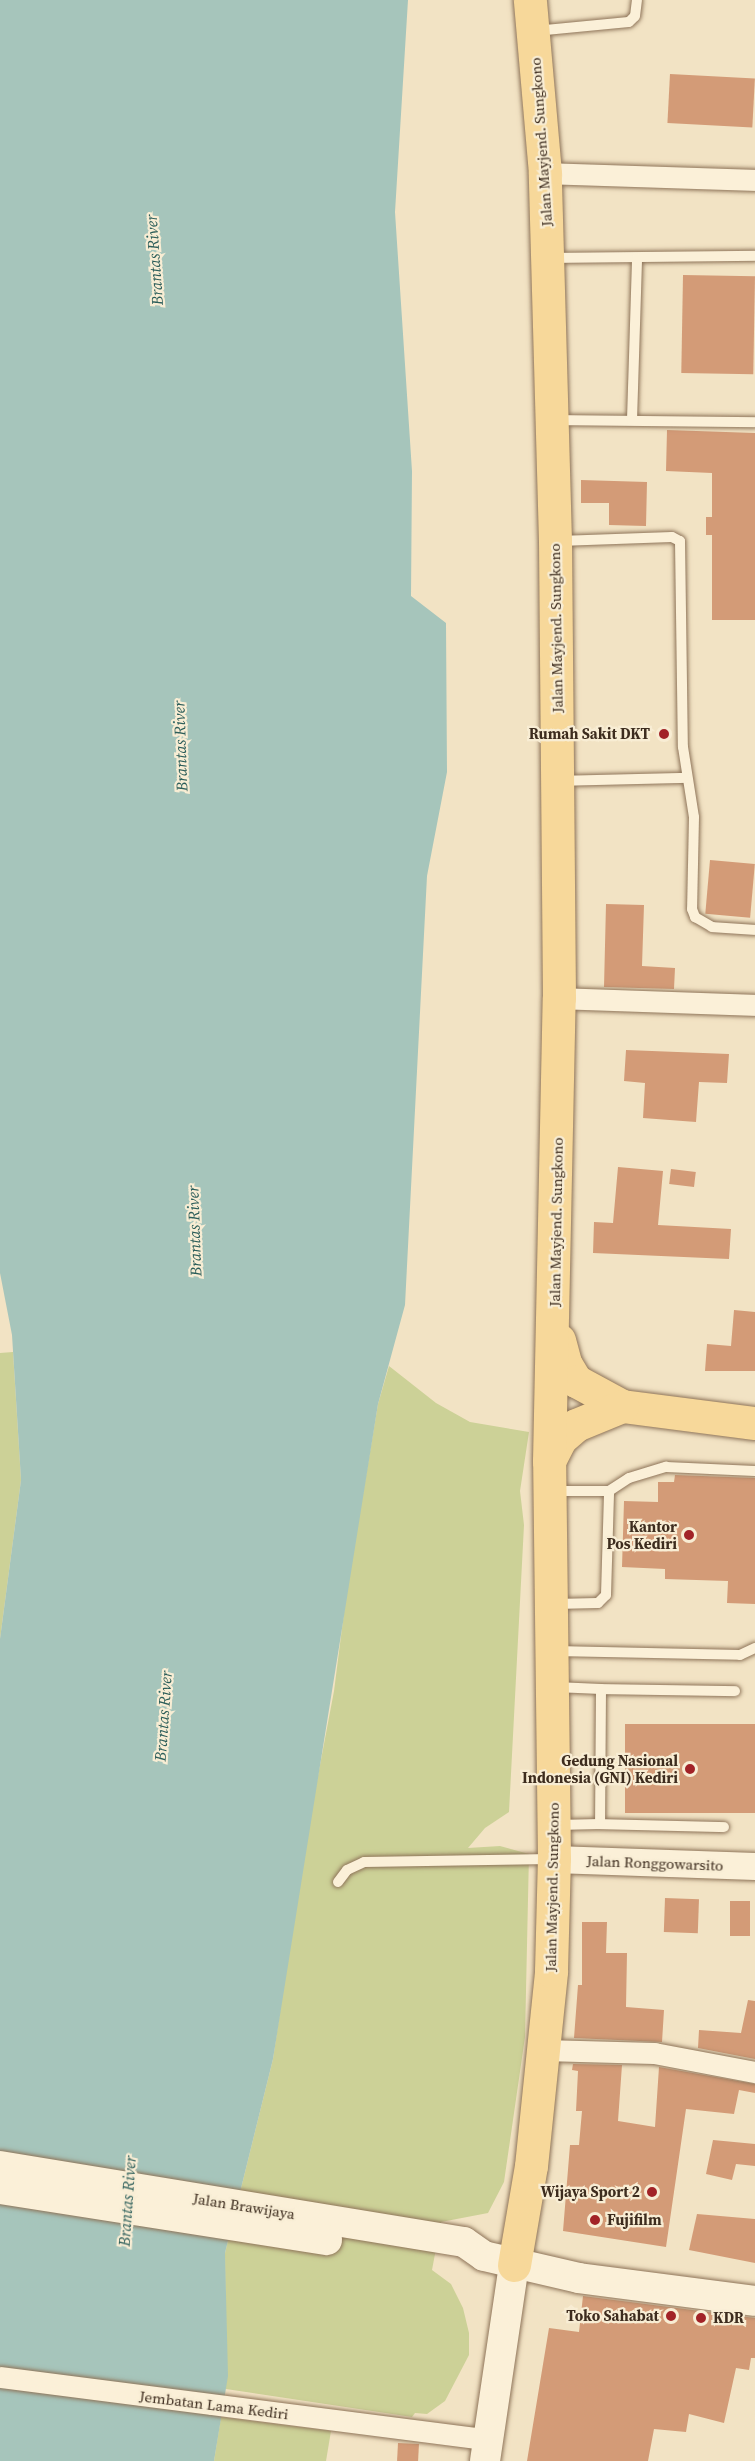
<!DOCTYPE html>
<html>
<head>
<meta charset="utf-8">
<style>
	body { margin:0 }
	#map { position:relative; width:755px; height:2461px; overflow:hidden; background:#f2e3c4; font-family:"Source Serif 4",serif }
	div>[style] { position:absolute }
	.green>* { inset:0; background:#ccd197 }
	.water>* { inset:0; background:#a6c5bb }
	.building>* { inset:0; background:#d39b77; transform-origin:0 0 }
	.roads { filter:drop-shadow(0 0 2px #8e7459) drop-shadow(0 0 2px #8e7459) }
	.service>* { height:10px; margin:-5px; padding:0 5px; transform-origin:5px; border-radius:5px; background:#fbf0d8 }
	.minor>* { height:21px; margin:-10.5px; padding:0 10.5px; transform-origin:10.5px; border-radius:10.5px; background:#fbf0d8 }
	.tertiary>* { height:27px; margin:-13.5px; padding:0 13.5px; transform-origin:13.5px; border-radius:13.5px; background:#fbf0d8 }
	.secondary>* { height:30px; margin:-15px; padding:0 15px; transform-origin:15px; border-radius:15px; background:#fbf0d8 }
	.primary>* { height:33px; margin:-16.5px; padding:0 16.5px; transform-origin:16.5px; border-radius:16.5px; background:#f7d89a }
	.dots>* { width:16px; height:16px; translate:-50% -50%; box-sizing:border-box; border:3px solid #f8edd4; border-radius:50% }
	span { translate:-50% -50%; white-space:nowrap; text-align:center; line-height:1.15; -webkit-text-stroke:4.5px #f8edd4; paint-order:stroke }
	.street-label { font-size:15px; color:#3d2c1e }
	.poi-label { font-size:15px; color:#3d2c1e; font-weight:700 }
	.right { translate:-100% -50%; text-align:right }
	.left { translate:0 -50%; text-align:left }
	.water-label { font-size:16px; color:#2c5e5a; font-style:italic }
</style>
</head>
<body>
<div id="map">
	<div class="green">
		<i style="clip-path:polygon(13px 1352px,21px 1480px,0 1639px,0 1353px)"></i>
		<i style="clip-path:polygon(389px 1366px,436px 1403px,470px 1422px,529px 1432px,520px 1491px,524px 1525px,509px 1812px,485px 1828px,468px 1848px,500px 1846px,529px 1854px,525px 2037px,504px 2182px,488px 2213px,441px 2222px,432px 2270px,451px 2284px,463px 2308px,469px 2333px,469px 2355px,445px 2401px,427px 2414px,415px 2413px,412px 2417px,226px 2389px,225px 2253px,273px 2059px,303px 1855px,334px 1691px,347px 1589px,378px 1404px)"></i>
		<i style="clip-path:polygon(221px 2417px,331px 2431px,326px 2461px,214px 2461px)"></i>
	</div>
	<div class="water">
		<i style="clip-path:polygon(0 0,408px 0,395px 212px,412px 471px,411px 596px,446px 623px,447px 772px,427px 876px,405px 1305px,378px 1404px,273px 2059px,225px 2253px,228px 2376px,214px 2461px,0 2461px,0 1639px,21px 1480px,12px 1335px,0 1273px)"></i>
	</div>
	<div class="building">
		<i style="left:670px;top:74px;width:85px;height:49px;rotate:3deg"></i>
		<i style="left:683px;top:275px;width:72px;height:98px;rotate:1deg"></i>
		<i style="clip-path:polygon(667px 430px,755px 433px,755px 620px,712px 620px,712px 535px,706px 535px,706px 517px,712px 517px,712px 473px,666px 471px)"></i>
		<i style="clip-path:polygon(581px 480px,647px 482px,646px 526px,609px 525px,609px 503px,581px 503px)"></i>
		<i style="left:710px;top:860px;width:45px;height:54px;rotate:5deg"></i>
		<i style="clip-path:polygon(606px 904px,644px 905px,642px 966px,675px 968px,674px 989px,604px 987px)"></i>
		<i style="clip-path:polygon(626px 1050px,729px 1054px,727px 1083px,699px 1082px,696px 1122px,643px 1118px,645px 1083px,624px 1081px)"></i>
		<i style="clip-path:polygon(618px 1167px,663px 1171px,658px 1225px,731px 1229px,729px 1259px,593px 1253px,594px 1222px,613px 1223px)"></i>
		<i style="left:671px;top:1169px;width:25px;height:15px;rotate:7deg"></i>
		<i style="clip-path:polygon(734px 1310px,755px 1312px,755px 1371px,705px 1371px,707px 1344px,731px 1346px)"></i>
		<i style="clip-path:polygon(675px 1475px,755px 1478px,755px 1604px,727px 1603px,728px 1581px,665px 1579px,665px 1569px,622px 1567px,624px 1501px,658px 1502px,658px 1482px,674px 1482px)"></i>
		<i style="left:625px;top:1724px;width:130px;height:89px"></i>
		<i style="left:665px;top:1898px;width:34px;height:34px;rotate:2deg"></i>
		<i style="left:730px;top:1901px;width:20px;height:35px"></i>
		<i style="clip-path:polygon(582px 1922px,607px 1922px,606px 1953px,627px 1953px,626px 2007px,664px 2010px,662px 2042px,574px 2038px,578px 1985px,582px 1985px)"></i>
		<i style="clip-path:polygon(748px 2000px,755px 2001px,755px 2059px,698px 2048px,699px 2030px,741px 2033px)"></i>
		<i style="clip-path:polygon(573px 2064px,622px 2065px,618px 2121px,655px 2127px,659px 2067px,755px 2084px,755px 2093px,739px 2090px,734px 2114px,686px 2109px,666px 2247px,563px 2231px,570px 2145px,579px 2145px,582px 2111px,576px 2111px,578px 2071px,572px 2070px)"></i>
		<i style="clip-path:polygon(713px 2140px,755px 2144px,755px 2166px,736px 2164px,732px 2180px,706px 2174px)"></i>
		<i style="clip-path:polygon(697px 2214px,755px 2219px,755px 2263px,689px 2250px)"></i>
		<i style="clip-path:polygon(583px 2296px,755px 2318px,755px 2358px,751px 2358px,749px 2370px,736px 2368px,724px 2423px,689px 2414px,686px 2432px,654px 2429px,648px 2461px,527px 2461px,549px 2328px,579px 2332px)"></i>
		<i style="left:398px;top:2443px;width:21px;height:18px;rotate:3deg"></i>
	</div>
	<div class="roads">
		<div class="service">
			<i style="left:535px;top:31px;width:94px;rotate:-5.5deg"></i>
			<i style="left:629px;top:22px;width:8px;rotate:-45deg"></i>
			<i style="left:635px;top:16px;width:16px;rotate:-83deg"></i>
			<i style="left:552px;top:258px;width:203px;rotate:-0.6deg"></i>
			<i style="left:554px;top:420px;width:201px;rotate:0.6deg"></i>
			<i style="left:632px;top:420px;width:162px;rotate:-88.2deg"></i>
			<i style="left:559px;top:541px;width:113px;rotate:-2deg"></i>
			<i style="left:672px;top:537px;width:9px;rotate:27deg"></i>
			<i style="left:680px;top:541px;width:206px;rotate:89.2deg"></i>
			<i style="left:683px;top:747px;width:71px;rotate:81.1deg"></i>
			<i style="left:694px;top:817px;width:92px;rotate:91.2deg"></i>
			<i style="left:692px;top:909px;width:9px;rotate:69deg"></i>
			<i style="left:695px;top:917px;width:20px;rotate:30deg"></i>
			<i style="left:712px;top:927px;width:43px;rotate:4deg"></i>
			<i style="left:560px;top:781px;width:125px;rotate:-1.4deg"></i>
			<i style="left:554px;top:1491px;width:55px"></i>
			<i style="left:609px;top:1491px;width:24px;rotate:-33deg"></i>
			<i style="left:629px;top:1478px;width:39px;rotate:-17deg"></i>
			<i style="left:666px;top:1467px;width:89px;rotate:2.6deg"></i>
			<i style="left:554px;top:1604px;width:44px;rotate:-1.3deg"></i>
			<i style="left:598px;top:1603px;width:11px;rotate:-45deg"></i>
			<i style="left:606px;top:1595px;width:104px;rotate:-88.3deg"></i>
			<i style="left:555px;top:1651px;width:185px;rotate:1.2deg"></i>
			<i style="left:740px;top:1655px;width:17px;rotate:-25deg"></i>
			<i style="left:555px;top:1687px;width:46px;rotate:2.5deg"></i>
			<i style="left:601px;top:1689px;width:135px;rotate:90.4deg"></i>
			<i style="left:600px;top:1824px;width:44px;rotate:178.7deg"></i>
			<i style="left:601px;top:1689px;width:134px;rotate:0.9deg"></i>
			<i style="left:600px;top:1824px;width:124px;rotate:1.4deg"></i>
			<i style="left:338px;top:1882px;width:15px;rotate:-53deg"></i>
			<i style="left:347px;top:1870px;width:19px;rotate:-25deg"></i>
			<i style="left:364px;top:1862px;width:187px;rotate:-0.9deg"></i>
		</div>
		<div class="minor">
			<i style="left:545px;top:173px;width:210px;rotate:1.9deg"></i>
			<i style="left:559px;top:998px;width:196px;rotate:2deg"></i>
			<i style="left:543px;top:2050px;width:111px;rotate:1.5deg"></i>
			<i style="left:654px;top:2053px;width:103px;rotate:10.7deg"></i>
			<i style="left:0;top:2377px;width:490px;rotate:7.3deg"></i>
		</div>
		<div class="tertiary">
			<i style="left:554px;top:1859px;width:201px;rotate:2deg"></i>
		</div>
		<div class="secondary">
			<i style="left:0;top:2166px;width:470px;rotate:9.3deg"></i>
			<i style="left:464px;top:2242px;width:24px;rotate:35deg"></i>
			<i style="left:484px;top:2256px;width:98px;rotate:13deg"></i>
			<i style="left:579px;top:2278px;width:177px;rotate:7.4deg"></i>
			<i style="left:0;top:2189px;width:331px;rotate:8.9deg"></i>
			<i style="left:485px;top:2461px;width:198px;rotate:-81.6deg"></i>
		</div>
		<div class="primary">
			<i style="left:559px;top:1340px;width:24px;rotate:75deg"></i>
			<i style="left:565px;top:1363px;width:21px;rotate:59deg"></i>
			<i style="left:576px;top:1381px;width:52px;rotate:28.5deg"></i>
			<i style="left:622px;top:1406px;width:134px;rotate:7.3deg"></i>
			<i style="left:549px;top:1461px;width:25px;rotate:-63deg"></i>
			<i style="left:560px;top:1439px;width:21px;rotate:-41deg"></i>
			<i style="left:576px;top:1425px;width:50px;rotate:-22.4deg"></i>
			<i style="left:514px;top:2265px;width:100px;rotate:-80.3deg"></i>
			<i style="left:531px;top:2166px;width:196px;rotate:-84.1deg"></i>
			<i style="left:551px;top:1971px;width:112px;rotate:-88.5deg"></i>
			<i style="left:554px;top:1859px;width:398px;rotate:-90.7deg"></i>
			<i style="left:549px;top:1461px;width:463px;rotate:-88.8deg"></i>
			<i style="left:559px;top:998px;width:457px;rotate:-90.5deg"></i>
			<i style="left:555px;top:541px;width:368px;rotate:-91.6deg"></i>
			<i style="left:545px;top:173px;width:174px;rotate:-95deg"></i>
		</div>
	</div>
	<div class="dots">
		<i style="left:664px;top:734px;background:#a22327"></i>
		<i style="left:689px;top:1535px;background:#a22327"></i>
		<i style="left:690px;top:1769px;background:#a22327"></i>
		<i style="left:652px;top:2192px;background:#a22327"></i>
		<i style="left:595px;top:2220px;background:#a22327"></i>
		<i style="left:671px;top:2316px;background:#a22327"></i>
		<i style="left:701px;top:2318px;background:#a22327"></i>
	</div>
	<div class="street-label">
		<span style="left:541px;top:142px;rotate:-94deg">Jalan Mayjend. Sungkono</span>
		<span style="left:556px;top:628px;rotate:-91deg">Jalan Mayjend. Sungkono</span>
		<span style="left:556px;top:1222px;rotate:-89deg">Jalan Mayjend. Sungkono</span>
		<span style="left:655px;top:1863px;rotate:2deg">Jalan Ronggowarsito</span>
		<span style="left:552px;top:1887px;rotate:-89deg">Jalan Mayjend. Sungkono</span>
		<span style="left:244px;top:2206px;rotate:9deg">Jalan Brawijaya</span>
		<span style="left:214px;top:2405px;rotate:7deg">Jembatan Lama Kediri</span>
	</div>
	<div class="poi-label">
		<span class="right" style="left:650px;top:734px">Rumah Sakit DKT</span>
		<span class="right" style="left:677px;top:1535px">Kantor<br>Pos Kediri</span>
		<span class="right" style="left:678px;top:1769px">Gedung Nasional<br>Indonesia (GNI) Kediri</span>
		<span class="right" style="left:640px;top:2192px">Wijaya Sport 2</span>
		<span class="left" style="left:607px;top:2220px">Fujifilm</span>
		<span class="right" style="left:659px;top:2316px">Toko Sahabat</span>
		<span class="left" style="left:713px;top:2318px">KDR</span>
	</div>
	<div class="water-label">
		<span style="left:154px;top:260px;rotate:-94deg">Brantas River</span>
		<span style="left:180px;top:746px;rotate:-92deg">Brantas River</span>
		<span style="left:194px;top:1231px;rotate:-92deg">Brantas River</span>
		<span style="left:163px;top:1716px;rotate:-86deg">Brantas River</span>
		<span style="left:127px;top:2201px;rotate:-86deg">Brantas River</span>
	</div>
</div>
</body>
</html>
